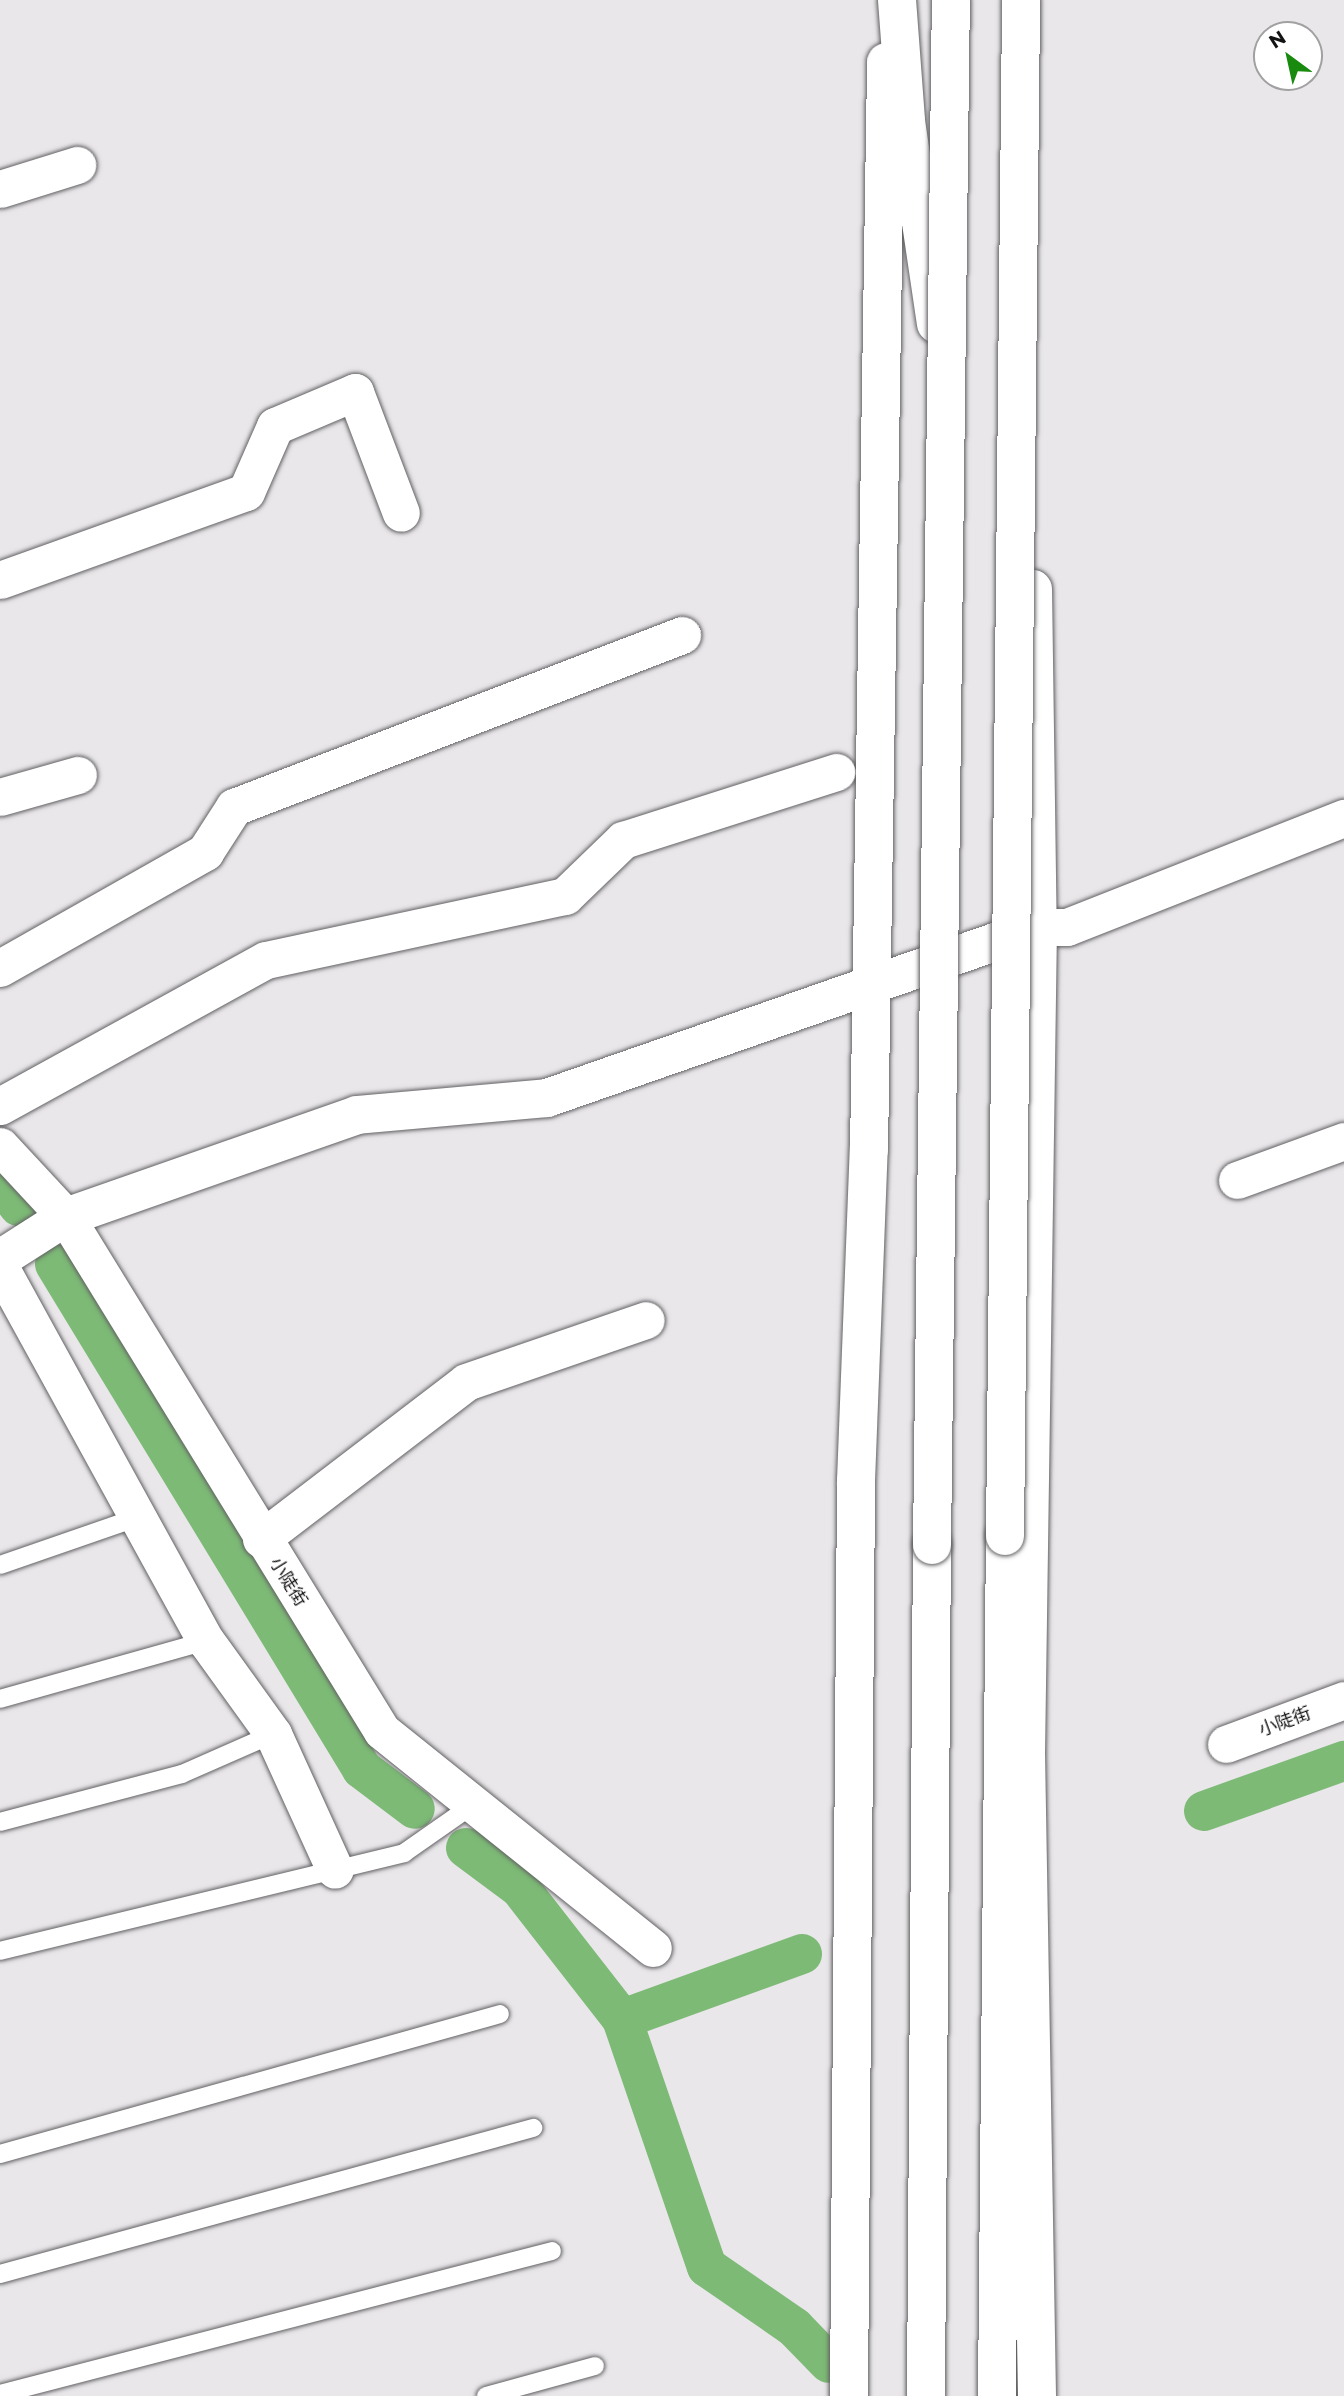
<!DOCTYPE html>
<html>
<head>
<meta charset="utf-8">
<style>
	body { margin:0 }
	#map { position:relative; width:1344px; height:2396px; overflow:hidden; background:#e9e7ea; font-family:Montserrat,"Noto Sans SC",sans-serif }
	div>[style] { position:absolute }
	.canal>* { height:40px; margin:-20px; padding:0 20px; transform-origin:20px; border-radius:20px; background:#7dba76 }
	.roads { filter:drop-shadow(0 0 2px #626063) drop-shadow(0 0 2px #626063) }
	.lane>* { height:18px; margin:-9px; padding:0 9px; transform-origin:9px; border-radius:9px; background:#fff }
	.street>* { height:37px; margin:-18.5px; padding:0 18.5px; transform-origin:18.5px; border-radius:18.5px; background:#fff }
	.secondary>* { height:38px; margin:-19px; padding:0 19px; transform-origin:19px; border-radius:19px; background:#fff }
	.primary>* { height:38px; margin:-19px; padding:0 19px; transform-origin:19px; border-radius:19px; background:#fff }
	.highway>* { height:38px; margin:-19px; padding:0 19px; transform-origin:19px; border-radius:19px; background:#fff }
	.bridges { filter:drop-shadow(0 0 2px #626063) drop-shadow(0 0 2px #626063) }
	.highway-bridge>* { height:38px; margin:-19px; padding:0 19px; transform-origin:19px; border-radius:19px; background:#fff }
	span { translate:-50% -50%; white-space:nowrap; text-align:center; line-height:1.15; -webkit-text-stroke:7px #fff; paint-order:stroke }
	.street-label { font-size:18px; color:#141314 }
	.north { position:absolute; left:1253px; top:21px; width:70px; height:70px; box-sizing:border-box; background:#fff; border:2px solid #a1a1a1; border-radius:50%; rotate:327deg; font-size:19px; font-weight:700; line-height:28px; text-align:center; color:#141314 }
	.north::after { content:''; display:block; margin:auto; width:24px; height:32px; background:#188a0d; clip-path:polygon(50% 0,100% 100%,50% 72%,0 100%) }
</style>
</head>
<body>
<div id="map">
	<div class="canal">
		<i style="left:0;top:1182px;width:31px;rotate:52deg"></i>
		<i style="left:55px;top:1264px;width:591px;rotate:58.7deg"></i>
		<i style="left:362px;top:1769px;width:66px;rotate:37deg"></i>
		<i style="left:1204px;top:1811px;width:149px;rotate:-19.7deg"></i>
		<i style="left:466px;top:1848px;width:67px;rotate:36.5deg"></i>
		<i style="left:520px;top:1888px;width:166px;rotate:52.1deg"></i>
		<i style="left:802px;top:1954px;width:191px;rotate:160.1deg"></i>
		<i style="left:622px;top:2019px;width:262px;rotate:71.1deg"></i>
		<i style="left:707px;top:2267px;width:106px;rotate:34.6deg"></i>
		<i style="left:794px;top:2327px;width:50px;rotate:45.8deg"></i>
	</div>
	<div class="roads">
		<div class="lane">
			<i style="left:0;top:1565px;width:147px;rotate:-19.1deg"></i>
			<i style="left:0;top:1699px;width:214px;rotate:-15.7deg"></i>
			<i style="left:0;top:1822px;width:188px;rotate:-14.8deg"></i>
			<i style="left:182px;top:1774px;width:99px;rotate:-23.7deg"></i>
			<i style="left:0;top:1951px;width:416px;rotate:-13.6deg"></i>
			<i style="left:404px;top:1853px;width:82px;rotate:-35deg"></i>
			<i style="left:0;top:2154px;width:519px;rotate:-15.64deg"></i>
			<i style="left:0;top:2274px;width:553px;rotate:-15.32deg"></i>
			<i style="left:0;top:2394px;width:570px;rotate:-14.52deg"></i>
			<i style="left:486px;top:2396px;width:113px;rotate:-15.4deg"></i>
		</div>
		<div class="street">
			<i style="left:0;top:189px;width:81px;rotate:-17.3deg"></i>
			<i style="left:0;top:580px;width:261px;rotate:-19.7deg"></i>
			<i style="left:246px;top:492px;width:72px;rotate:-66.3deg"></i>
			<i style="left:275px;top:426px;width:87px;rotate:-23deg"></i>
			<i style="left:355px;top:392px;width:129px;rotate:69.2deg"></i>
			<i style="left:0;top:797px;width:81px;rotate:-15.8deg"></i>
			<i style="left:1038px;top:927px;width:29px"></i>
			<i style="left:1067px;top:927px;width:298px;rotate:-21.5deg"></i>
			<i style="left:0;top:968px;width:236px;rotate:-29.5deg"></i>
			<i style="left:205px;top:852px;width:54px;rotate:-57.2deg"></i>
			<i style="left:234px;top:807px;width:480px;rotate:-21deg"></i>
			<i style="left:0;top:1106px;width:303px;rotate:-28.8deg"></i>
			<i style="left:266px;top:960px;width:306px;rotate:-12.1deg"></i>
			<i style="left:565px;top:896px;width:81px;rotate:-44deg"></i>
			<i style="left:623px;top:840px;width:224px;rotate:-17.7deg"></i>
			<i style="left:0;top:1146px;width:97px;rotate:47.1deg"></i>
			<i style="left:66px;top:1217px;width:603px;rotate:58.42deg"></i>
			<i style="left:382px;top:1731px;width:347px;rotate:38.7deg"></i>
			<i style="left:1237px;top:1180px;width:114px;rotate:-20deg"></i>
			<i style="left:0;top:1267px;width:427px;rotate:61.2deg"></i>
			<i style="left:206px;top:1641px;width:115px;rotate:54.2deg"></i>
			<i style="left:273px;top:1734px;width:149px;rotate:65.5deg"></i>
			<i style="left:261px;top:1539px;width:258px;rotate:-37.4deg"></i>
			<i style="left:466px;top:1382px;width:190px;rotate:-19deg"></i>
			<i style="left:1226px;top:1744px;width:126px;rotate:-20.4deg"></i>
		</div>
		<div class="secondary">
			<i style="left:0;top:1259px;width:78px;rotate:-32.5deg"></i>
			<i style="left:66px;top:1217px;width:308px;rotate:-19.3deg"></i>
			<i style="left:357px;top:1115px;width:191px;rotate:-5.1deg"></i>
			<i style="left:547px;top:1098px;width:520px;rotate:-19.2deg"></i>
		</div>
		<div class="primary">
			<i style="left:1033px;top:589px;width:338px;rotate:89.2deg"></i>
			<i style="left:1038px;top:927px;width:825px;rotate:90.83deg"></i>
			<i style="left:1026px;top:1752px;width:644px;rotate:89.02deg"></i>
			<i style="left:849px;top:2396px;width:915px;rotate:-89.56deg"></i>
			<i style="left:856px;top:1481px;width:331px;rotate:-87.8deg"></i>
			<i style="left:869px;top:1150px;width:1088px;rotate:-89.1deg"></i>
		</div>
		<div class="highway">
			<i style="left:897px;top:0;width:121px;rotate:85.7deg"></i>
			<i style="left:906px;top:121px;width:205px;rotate:81.6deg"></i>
			<i style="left:926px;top:2396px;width:851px;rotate:-89.6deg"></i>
			<i style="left:997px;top:2396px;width:860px;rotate:-89.47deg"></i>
		</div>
	</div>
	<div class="bridges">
		<div class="highway-bridge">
			<i style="left:1005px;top:1536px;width:1536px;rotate:-89.4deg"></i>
			<i style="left:932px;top:1545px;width:1545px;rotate:-89.3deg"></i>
		</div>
	</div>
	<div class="street-label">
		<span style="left:288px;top:1582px;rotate:58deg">小陡街</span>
		<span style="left:1285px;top:1722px;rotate:-20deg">小陡街</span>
	</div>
	<div class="north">N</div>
</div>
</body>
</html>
